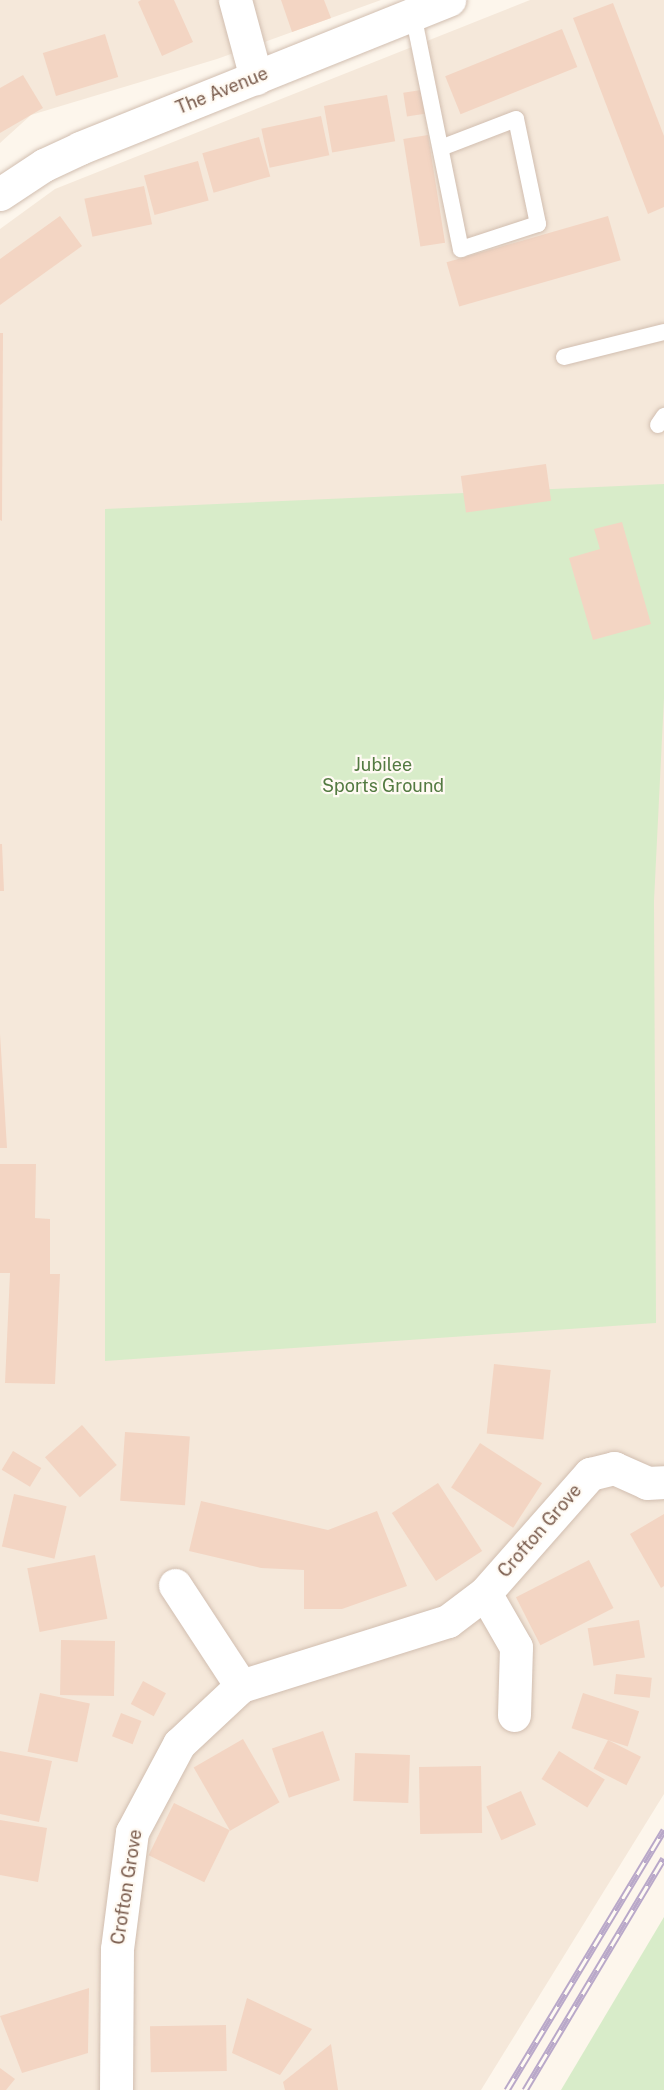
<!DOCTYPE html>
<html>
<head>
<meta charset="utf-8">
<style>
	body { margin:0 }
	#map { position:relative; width:664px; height:2090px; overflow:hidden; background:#fdf6ec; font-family:"Public Sans",sans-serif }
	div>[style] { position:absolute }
	.residential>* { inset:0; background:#f5e8da }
	.green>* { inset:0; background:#d8ecc9 }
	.building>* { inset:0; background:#f3d5c3; transform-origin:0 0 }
	.roads { filter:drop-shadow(0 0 2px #d1beb0) drop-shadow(0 0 2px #d1beb0) }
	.lane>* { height:16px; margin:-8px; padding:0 8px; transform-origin:8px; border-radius:8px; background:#fff }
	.street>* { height:33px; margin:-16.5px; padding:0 16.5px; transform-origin:16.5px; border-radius:16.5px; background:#fff }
	.secondary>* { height:33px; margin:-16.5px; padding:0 16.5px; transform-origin:16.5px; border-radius:16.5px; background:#fff }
	.rail>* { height:7px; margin-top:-3.5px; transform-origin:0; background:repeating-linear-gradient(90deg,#fffaf3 0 14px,#b9a8c9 0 28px); box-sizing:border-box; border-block:2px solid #b9a8c9 }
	span { translate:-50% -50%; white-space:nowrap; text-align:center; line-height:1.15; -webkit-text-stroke:4.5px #fffaf3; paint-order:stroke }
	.street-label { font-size:18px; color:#7a5c4d }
	.park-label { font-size:18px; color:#537a41 }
</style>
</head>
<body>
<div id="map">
	<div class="residential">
		<i style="clip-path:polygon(0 0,381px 0,217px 59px,31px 115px,0 143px)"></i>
		<i style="clip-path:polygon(530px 0,664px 0,664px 1794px,481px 2090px,0 2090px,0 229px,55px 189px)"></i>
	</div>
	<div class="green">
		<i style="clip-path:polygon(664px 484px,664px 698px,654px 901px,656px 1323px,105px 1361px,105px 509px)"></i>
		<i style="clip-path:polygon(664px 1917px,664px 2090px,561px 2090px)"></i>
	</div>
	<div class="building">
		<i style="clip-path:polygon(141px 0,174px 0,193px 42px,162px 56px,138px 2px)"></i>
		<i style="clip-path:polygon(281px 0,324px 0,331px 18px,292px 32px)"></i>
		<i style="clip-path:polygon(613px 3px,664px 136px,664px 207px,648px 214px,573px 18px)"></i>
		<i style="left:562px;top:29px;width:41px;height:126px;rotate:68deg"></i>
		<i style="left:105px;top:34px;width:45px;height:65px;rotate:73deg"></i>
		<i style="clip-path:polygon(23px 75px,43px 108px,0 133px,0 88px)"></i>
		<i style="left:421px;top:90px;width:24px;height:18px;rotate:81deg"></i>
		<i style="left:387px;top:95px;width:47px;height:64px;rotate:80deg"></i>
		<i style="left:321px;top:116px;width:40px;height:61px;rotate:78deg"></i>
		<i style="left:428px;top:135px;width:109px;height:25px;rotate:81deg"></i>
		<i style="left:259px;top:137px;width:41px;height:59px;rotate:74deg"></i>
		<i style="left:198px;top:161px;width:41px;height:56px;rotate:75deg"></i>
		<i style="left:144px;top:186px;width:39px;height:61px;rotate:78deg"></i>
		<i style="clip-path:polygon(60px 216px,82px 246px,0 305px,0 259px)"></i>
		<i style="left:608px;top:216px;width:46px;height:168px;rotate:74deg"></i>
		<i style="clip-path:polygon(0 333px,3px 333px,2px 521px,0 520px)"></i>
		<i style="left:546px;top:464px;width:37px;height:86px;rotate:82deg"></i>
		<i style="clip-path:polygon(622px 522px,651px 624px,593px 640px,569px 558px,600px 549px,594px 529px)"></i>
		<i style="clip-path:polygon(0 844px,2px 844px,4px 891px,0 891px)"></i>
		<i style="clip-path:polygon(0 1034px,7px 1148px,0 1148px)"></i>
		<i style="clip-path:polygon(0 1164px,36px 1164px,35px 1218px,50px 1219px,50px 1274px,60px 1274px,55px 1384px,5px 1383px,10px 1273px,0 1273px)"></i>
		<i style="left:494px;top:1364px;width:57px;height:70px;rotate:6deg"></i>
		<i style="left:82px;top:1425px;width:53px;height:49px;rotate:49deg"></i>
		<i style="left:125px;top:1432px;width:65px;height:69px;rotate:4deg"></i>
		<i style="left:480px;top:1443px;width:74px;height:53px;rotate:33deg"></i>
		<i style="left:13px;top:1451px;width:33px;height:22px;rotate:31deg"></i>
		<i style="left:438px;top:1483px;width:81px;height:55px;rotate:57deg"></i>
		<i style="left:14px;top:1494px;width:54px;height:54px;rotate:13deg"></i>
		<i style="clip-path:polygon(201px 1501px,328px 1530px,377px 1511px,407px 1586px,342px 1609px,304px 1609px,304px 1570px,261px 1568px,189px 1551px)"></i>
		<i style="clip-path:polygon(664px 1514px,664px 1586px,661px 1588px,630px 1534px)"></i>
		<i style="left:95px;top:1555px;width:65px;height:69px;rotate:79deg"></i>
		<i style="left:589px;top:1560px;width:54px;height:82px;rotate:63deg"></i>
		<i style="left:639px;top:1620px;width:38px;height:52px;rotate:81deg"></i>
		<i style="left:61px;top:1640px;width:54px;height:55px;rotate:1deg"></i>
		<i style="left:616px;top:1674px;width:36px;height:20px;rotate:6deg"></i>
		<i style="left:143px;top:1681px;width:26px;height:26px;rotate:28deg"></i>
		<i style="left:40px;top:1693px;width:51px;height:60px;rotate:12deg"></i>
		<i style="left:583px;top:1693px;width:59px;height:37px;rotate:18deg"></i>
		<i style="left:121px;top:1713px;width:22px;height:25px;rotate:21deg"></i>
		<i style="left:323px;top:1731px;width:52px;height:54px;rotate:71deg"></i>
		<i style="left:243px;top:1739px;width:73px;height:57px;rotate:60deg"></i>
		<i style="left:608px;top:1740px;width:37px;height:32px;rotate:27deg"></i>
		<i style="clip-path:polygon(0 1751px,52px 1761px,39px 1822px,0 1814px)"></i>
		<i style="left:559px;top:1751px;width:54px;height:33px;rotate:32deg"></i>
		<i style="left:355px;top:1753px;width:55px;height:48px;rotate:2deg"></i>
		<i style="left:481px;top:1766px;width:67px;height:62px;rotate:89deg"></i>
		<i style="left:521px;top:1791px;width:37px;height:38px;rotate:66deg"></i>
		<i style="left:174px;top:1803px;width:62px;height:58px;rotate:26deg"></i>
		<i style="clip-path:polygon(0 1820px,47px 1828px,38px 1882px,0 1875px)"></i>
		<i style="clip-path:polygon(89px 1988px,88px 2053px,22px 2073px,0 2016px)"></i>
		<i style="clip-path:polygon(247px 1998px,312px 2029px,280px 2075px,232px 2053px)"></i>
		<i style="left:226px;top:2025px;width:46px;height:76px;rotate:89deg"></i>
		<i style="clip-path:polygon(331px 2044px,338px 2090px,285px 2090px,283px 2082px)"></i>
		<i style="clip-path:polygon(0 2068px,15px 2079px,6px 2090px,0 2090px)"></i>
	</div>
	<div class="roads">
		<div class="lane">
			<i style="left:413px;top:14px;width:240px;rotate:78.5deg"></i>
			<i style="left:461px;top:249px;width:81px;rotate:-18deg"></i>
			<i style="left:538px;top:224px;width:107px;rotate:-101.8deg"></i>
			<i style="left:516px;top:119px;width:80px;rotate:158.9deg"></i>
			<i style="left:564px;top:357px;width:103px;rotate:-14deg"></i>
			<i style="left:658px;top:425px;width:11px;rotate:-56deg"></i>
		</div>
		<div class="street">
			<i style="left:235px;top:0;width:81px;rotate:74.9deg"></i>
			<i style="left:175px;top:1585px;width:121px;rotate:56.8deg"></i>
			<i style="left:485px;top:1593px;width:62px;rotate:60.1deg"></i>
			<i style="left:516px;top:1647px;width:68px;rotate:91.7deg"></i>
			<i style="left:116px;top:2090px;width:141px;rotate:-89.6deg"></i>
			<i style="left:117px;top:1949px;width:118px;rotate:-82.7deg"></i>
			<i style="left:132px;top:1832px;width:100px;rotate:-61.9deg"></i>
			<i style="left:179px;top:1744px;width:85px;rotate:-43.1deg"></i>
			<i style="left:241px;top:1686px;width:217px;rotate:-17.4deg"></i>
			<i style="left:448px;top:1621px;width:46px;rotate:-37.1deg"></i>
			<i style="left:485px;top:1593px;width:159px;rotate:-48.6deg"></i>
			<i style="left:590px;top:1474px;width:25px;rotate:-14deg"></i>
			<i style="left:614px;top:1468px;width:36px;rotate:24deg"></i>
			<i style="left:647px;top:1483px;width:17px;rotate:-3deg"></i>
		</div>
		<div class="secondary">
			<i style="left:0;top:194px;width:53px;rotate:-33.4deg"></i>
			<i style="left:44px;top:165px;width:40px;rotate:-25deg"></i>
			<i style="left:80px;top:148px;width:398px;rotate:-21.9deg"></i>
		</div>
	</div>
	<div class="rail">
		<i style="left:507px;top:2090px;width:304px;rotate:-58.9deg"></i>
		<i style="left:525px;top:2090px;width:270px;rotate:-59.1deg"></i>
	</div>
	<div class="street-label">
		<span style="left:222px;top:91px;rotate:-22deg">The Avenue</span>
		<span style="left:540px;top:1531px;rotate:-49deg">Crofton Grove</span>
		<span style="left:127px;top:1887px;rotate:-81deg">Crofton Grove</span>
	</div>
	<div class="park-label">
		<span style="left:383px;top:776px">Jubilee<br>Sports Ground</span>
	</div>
</div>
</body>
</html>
